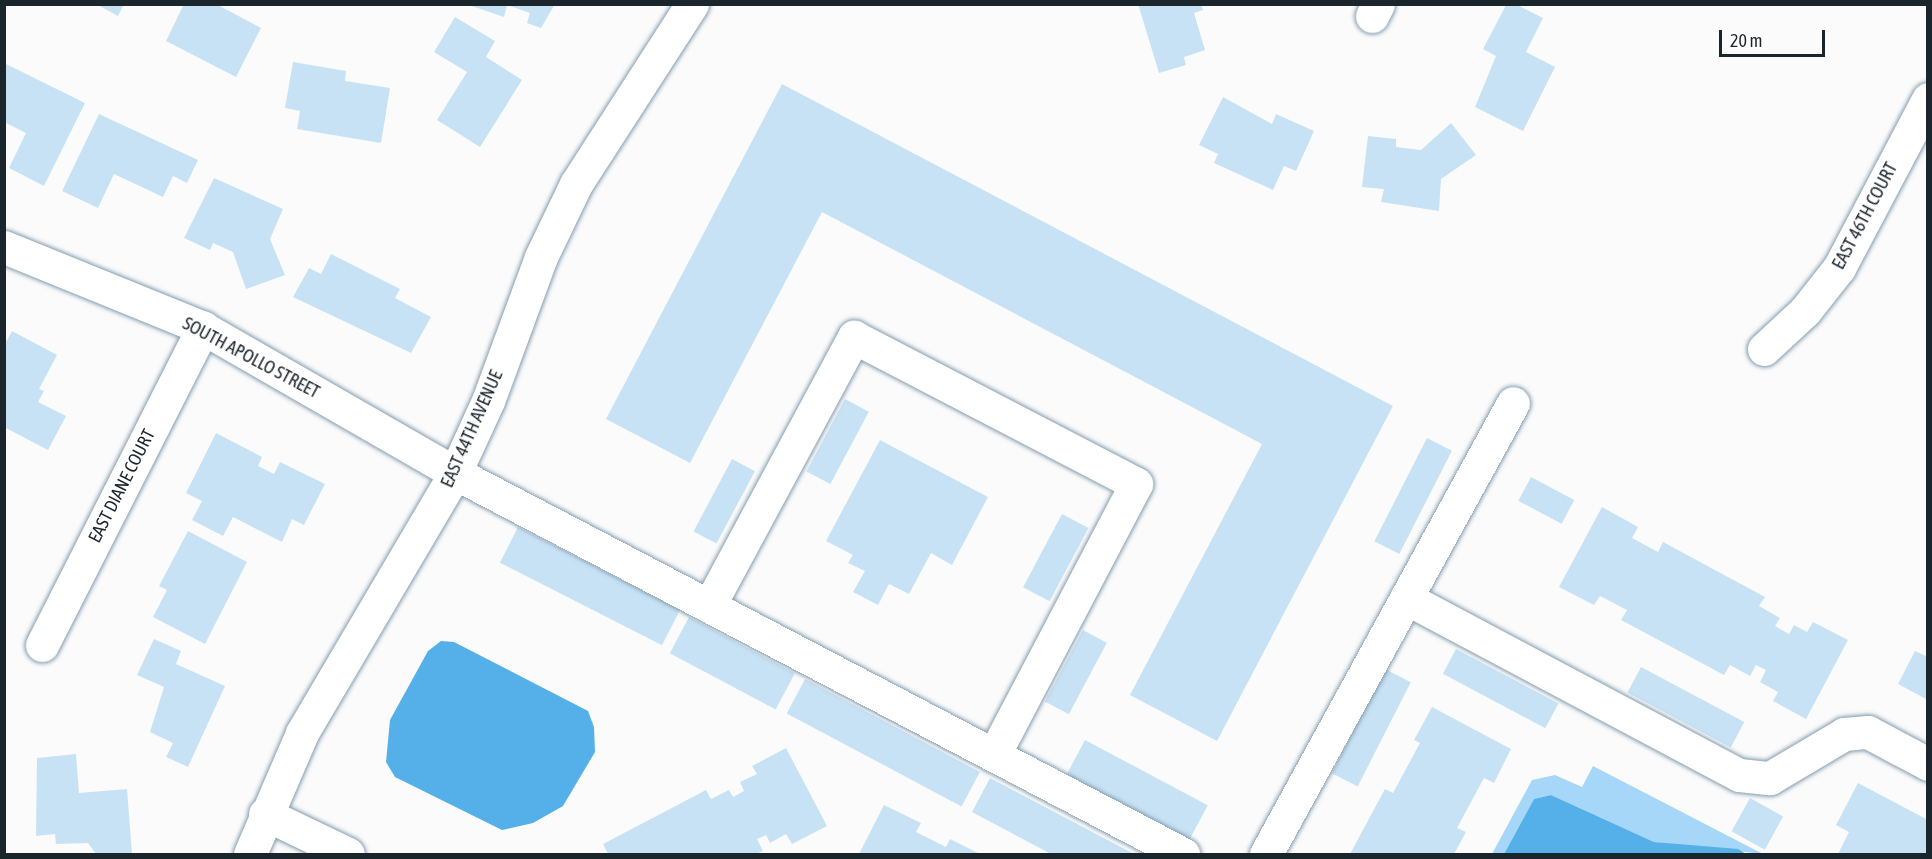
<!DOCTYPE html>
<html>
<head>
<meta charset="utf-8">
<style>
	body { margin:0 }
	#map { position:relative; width:1932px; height:859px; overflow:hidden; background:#fbfbfb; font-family:"Asap Condensed",sans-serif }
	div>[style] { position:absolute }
	.green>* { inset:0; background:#a6d6f8 }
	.water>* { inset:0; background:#55afe9 }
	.building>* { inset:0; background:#c8e2f5; transform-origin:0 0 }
	.roads { filter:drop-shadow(0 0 2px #849daf) drop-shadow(0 0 2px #849daf) }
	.minor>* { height:33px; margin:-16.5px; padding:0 16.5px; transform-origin:16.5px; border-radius:16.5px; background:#fff }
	span { translate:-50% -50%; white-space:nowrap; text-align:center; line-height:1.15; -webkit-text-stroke:6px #fff; paint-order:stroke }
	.street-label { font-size:18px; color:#1b252c }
	.frame { position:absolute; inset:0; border:6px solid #1b252c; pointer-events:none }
	.scale { position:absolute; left:1719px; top:30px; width:106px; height:27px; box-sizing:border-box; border:3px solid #1b252c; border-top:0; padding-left:8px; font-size:18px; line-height:21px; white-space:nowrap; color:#1b252c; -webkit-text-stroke:4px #fff; paint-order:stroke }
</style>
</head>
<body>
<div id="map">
	<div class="green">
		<i style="clip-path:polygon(1593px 766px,1763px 854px,1654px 842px,1551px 795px,1534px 799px,1504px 854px,1492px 854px,1532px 780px,1555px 775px,1582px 787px)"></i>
	</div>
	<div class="water">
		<i style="clip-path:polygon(441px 641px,454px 642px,588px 711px,594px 727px,595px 752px,563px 806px,533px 823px,502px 830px,395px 777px,386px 762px,390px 720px,428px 651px)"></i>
		<i style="clip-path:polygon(1551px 795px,1654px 842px,1738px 849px,1746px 854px,1504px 854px,1534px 799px)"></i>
	</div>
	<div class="building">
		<i style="clip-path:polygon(96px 4px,124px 4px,118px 16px)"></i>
		<i style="clip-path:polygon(184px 4px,216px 4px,261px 28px,236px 77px,166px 41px)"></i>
		<i style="clip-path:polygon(466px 4px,555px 4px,541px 28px,527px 23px,530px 13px,507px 5px,504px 17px)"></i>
		<i style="clip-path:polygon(1138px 4px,1201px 4px,1203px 10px,1194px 13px,1205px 50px,1184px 57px,1186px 65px,1159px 73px)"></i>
		<i style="clip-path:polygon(1506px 5px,1517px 5px,1543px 18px,1526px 52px,1555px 67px,1523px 131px,1475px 107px,1496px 56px,1483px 49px)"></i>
		<i style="clip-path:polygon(455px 17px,495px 41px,486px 57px,522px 80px,480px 147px,437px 120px,467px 72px,434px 52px)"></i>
		<i style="clip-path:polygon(293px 62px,346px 71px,345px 81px,390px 88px,381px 143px,297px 129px,300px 111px,285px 108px)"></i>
		<i style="clip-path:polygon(4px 63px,85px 103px,44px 186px,9px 168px,26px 133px,4px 122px)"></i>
		<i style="clip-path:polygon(782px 84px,1393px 406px,1217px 741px,1130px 695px,1262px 444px,822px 212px,690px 463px,606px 419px)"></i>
		<i style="clip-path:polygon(1223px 97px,1272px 124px,1276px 114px,1314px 131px,1296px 171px,1284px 166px,1273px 190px,1214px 163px,1218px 154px,1199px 145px)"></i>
		<i style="clip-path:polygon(99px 114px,198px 160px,187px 183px,173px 176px,163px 197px,114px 174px,98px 208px,62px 191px)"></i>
		<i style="clip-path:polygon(1451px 123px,1476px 155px,1441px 179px,1439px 211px,1381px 202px,1384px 189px,1362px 187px,1368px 136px,1396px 139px,1396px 147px,1421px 150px)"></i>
		<i style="clip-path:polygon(214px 178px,283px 209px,270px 239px,285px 275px,246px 289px,233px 252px,213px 243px,210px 250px,184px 238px)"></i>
		<i style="clip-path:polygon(331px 254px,400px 289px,395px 298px,431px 317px,411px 353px,293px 297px,309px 268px,321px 274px)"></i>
		<i style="clip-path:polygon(12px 331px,57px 355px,39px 389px,44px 391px,38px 402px,66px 416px,48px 450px,4px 427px,4px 346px)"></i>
		<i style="left:845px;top:399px;width:27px;height:82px;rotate:28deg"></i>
		<i style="clip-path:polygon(216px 433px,262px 457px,258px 466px,274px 474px,280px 462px,325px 484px,304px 525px,292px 519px,282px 542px,233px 517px,223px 536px,192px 520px,202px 501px,186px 493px)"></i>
		<i style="left:1427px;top:438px;width:28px;height:116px;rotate:27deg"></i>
		<i style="clip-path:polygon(880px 440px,988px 497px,952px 565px,931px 553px,909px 594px,889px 584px,878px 605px,853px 592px,865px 571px,848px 563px,853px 555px,826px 541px)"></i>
		<i style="left:732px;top:459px;width:26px;height:82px;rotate:28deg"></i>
		<i style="left:1531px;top:477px;width:49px;height:27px;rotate:28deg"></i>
		<i style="clip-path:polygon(1602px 507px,1638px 527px,1632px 538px,1658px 552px,1663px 542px,1765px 597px,1759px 606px,1780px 618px,1775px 626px,1789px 634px,1794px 625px,1807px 632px,1813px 622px,1848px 640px,1806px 719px,1773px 701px,1778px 692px,1760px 682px,1766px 670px,1756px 665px,1750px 676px,1730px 665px,1724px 675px,1621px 620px,1627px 610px,1600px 596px,1594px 605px,1559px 587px)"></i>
		<i style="left:1062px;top:514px;width:30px;height:83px;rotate:28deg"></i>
		<i style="left:518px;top:527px;width:182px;height:40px;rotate:27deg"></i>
		<i style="clip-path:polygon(188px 531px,247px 562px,205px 644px,153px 617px,167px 590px,159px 586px)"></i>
		<i style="left:689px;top:617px;width:120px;height:41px;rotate:28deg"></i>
		<i style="left:1083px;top:630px;width:27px;height:81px;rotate:28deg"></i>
		<i style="clip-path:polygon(154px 639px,181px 651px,176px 664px,225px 686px,188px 767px,166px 757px,173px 743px,150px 732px,164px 687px,137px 675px)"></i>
		<i style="left:1456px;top:649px;width:116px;height:28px;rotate:28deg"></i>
		<i style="clip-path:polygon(1915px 651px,1928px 657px,1928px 700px,1898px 684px)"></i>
		<i style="left:1641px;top:667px;width:117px;height:29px;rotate:28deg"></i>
		<i style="left:1385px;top:669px;width:29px;height:117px;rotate:27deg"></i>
		<i style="left:805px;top:679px;width:198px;height:39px;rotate:28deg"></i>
		<i style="clip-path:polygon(1432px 707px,1511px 749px,1494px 783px,1484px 778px,1457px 828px,1466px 832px,1454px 854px,1350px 854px,1385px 789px,1393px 793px,1420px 743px,1414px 740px)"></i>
		<i style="left:1085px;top:740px;width:139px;height:39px;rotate:28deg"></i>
		<i style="clip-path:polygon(786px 748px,827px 826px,792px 844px,786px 834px,770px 843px,766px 835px,757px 839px,763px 851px,756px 854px,608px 854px,603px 844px,706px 790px,711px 799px,729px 790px,733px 797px,744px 791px,740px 782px,757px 774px,752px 766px)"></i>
		<i style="clip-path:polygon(76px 754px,79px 793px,127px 789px,132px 854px,96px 854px,88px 843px,56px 844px,55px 834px,36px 836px,37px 758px)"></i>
		<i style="clip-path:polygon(990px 778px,1134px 854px,1051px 854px,972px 812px)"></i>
		<i style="clip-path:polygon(1858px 783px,1928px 820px,1928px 854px,1838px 854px,1849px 832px,1836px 825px)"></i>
		<i style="left:1750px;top:798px;width:38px;height:38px;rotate:29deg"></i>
		<i style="clip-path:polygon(884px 805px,921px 823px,916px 832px,946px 847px,950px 839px,980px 854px,859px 854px)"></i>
	</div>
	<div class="roads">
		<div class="minor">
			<i style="left:1372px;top:16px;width:13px;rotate:-63deg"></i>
			<i style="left:4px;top:247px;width:215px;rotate:22.1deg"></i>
			<i style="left:203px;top:328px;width:291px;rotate:29.9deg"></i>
			<i style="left:455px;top:473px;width:822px;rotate:27.63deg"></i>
			<i style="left:1764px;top:349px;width:56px;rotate:-42.8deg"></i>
			<i style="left:1805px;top:311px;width:55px;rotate:-51.7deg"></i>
			<i style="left:1839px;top:268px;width:191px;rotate:-62.2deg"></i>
			<i style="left:1406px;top:598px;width:377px;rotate:28deg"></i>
			<i style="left:1739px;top:775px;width:31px;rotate:6deg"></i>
			<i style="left:1770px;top:778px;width:86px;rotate:-30.7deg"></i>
			<i style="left:1844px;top:734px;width:24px;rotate:-5deg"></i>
			<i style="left:1868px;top:732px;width:68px;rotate:28.1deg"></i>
			<i style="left:709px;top:606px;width:306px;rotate:-61.7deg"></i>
			<i style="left:854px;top:337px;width:318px;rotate:27.5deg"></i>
			<i style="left:1136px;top:484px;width:306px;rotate:117.7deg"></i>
			<i style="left:42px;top:645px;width:356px;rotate:-63.1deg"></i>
			<i style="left:265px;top:814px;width:92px;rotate:25.7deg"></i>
			<i style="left:250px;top:854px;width:132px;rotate:-66.7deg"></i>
			<i style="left:302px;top:733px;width:302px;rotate:-59.5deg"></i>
			<i style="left:455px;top:473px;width:79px;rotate:-65.4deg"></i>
			<i style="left:488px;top:401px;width:153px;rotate:-69.8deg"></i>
			<i style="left:541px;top:257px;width:81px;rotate:-64.4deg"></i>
			<i style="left:576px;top:184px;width:214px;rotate:-57.2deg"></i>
			<i style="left:1266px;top:854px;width:514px;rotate:-61.29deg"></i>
		</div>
	</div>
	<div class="street-label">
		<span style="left:1865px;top:216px;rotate:-62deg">EAST 46TH COURT</span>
		<span style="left:251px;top:358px;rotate:28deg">SOUTH APOLLO STREET</span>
		<span style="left:472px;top:429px;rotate:-66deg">EAST 44TH AVENUE</span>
		<span style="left:122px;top:486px;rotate:-63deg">EAST DIANE COURT</span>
	</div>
	<div class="frame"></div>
	<div class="scale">20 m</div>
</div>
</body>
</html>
